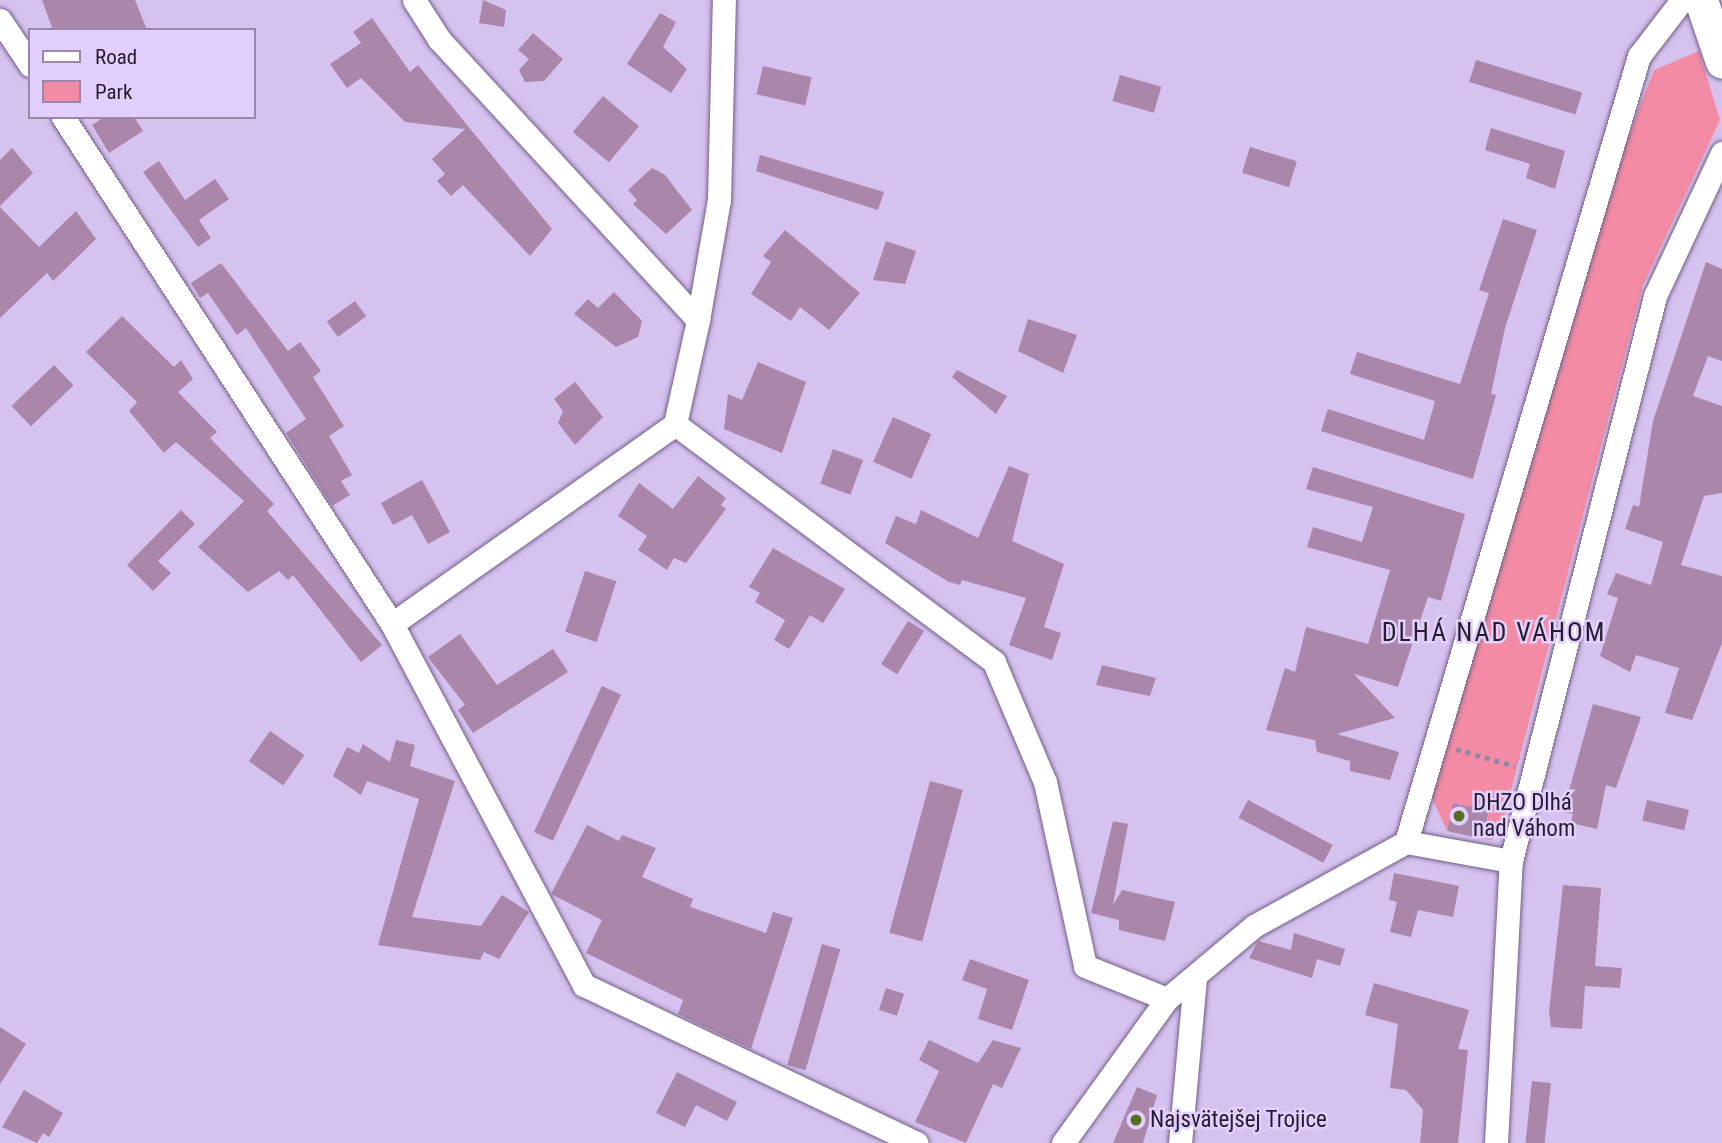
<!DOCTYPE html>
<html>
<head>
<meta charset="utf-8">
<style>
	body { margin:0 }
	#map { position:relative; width:1722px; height:1143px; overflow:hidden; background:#d6c2ef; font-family:"Roboto Condensed",sans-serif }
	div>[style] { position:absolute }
	.green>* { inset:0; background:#f38ba4 }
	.building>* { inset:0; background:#a986aa; transform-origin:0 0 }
	.path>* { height:4.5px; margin-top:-2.25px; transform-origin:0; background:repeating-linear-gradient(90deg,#9687aa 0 5px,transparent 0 10px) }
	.roads { filter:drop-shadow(0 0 2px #726088) drop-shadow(0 0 2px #726088) }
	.minor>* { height:23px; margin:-11.5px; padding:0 11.5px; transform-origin:11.5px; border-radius:11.5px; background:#fff }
	.secondary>* { height:33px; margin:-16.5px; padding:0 16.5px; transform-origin:16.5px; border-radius:16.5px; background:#fff }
	.dots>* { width:19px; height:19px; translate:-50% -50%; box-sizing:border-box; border:4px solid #e3cffd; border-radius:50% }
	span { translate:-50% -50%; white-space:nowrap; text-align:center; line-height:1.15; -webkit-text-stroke:5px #e3cffd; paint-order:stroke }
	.poi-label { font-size:23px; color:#241d2d }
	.left { translate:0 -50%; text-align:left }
	.quarter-label { font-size:26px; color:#241d2d; letter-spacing:2px }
	.legend { position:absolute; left:28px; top:28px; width:228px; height:91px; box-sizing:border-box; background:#e3cffd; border:2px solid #9788aa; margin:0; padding:9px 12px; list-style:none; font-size:21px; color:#241d2d }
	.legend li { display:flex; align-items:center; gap:14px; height:35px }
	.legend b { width:35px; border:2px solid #9788aa }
</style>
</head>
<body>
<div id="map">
	<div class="green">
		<i style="clip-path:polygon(1699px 51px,1720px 120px,1643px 285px,1502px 825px,1492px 840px,1483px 839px,1491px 801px,1473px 797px,1471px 807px,1453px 803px,1447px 831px,1432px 798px,1597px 215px,1654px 70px)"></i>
	</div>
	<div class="building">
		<i style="clip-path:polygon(42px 0,135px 0,147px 30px,53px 30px)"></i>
		<i style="clip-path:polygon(483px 0,506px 10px,504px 27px,479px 23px)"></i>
		<i style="clip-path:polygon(660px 13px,676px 22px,663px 47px,687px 69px,671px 93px,627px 64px)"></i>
		<i style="clip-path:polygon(372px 18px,410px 72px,418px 65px,552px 229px,530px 256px,463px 185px,451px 196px,437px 181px,445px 174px,432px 159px,465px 129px,405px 122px,361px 78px,347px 88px,330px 64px,361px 43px,353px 32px)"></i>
		<i style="clip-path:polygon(533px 33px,563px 59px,544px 81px,525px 82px,519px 70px,529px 59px,518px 50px)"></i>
		<i style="left:1476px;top:60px;width:111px;height:23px;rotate:17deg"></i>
		<i style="left:763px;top:66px;width:50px;height:29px;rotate:13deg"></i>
		<i style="left:1120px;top:75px;width:43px;height:27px;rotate:16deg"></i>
		<i style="left:603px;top:96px;width:47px;height:47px;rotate:40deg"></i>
		<i style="clip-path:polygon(104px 117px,134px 117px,143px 131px,109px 153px,92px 125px)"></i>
		<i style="clip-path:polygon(1491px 128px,1565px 151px,1555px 189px,1526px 178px,1530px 164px,1485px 150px)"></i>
		<i style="left:1250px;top:147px;width:49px;height:27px;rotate:17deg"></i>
		<i style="clip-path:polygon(12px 148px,33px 173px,0 206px,0 160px)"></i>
		<i style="clip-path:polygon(760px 155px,884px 192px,878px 210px,756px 171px)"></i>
		<i style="clip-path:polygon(159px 161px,185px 200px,215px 179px,229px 199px,199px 220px,211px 238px,198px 247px,143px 172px)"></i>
		<i style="clip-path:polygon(652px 168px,665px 175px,692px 210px,666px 234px,633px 204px,637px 200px,628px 190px)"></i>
		<i style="clip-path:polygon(0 207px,39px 247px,76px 211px,96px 239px,53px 281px,47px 273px,0 318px)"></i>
		<i style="clip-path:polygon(1503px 219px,1537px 230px,1505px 328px,1491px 394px,1496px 395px,1473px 479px,1321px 431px,1328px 409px,1424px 440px,1435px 401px,1350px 374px,1357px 352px,1460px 384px,1489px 293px,1479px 290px)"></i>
		<i style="clip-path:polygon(785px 230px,860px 293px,829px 330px,800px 307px,791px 321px,751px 294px,771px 262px,763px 256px)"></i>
		<i style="clip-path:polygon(886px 241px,916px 251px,905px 284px,873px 280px)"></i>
		<i style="clip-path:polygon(1706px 262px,1722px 269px,1722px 361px,1708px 356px,1693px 396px,1722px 406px,1722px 493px,1704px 496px,1681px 565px,1722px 576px,1722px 643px,1692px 720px,1665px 713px,1679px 668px,1636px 655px,1630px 672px,1600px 656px,1618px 598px,1607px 594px,1616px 573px,1651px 585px,1663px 542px,1625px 529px,1633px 505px,1639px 507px,1653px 421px)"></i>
		<i style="clip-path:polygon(221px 263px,288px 351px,300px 342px,321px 371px,313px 377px,344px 426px,329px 436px,352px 475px,341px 481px,350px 495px,332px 506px,286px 433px,306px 419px,246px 328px,237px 335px,208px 293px,200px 298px,191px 283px)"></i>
		<i style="clip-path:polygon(614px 292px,642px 321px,638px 337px,616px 347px,574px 314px,588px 299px,598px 308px)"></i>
		<i style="left:355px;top:301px;width:19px;height:35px;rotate:54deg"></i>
		<i style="clip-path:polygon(122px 316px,174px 367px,181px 360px,193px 379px,178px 392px,217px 432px,210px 438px,274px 504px,267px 511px,382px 645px,361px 662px,293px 575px,288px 580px,279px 571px,248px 592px,198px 547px,244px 501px,176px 442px,164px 453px,129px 411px,137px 402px,86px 352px)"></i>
		<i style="clip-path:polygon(1028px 319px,1077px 335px,1063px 373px,1018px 351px)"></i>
		<i style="clip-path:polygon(758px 362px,806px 382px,782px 453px,724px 429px,728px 394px,742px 400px)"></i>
		<i style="left:54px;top:365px;width:28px;height:59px;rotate:46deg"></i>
		<i style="clip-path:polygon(957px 370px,1007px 396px,996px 414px,952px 377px)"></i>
		<i style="clip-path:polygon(575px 382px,603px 417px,575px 445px,558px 423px,563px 411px,554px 399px)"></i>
		<i style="left:893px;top:417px;width:42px;height:49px;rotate:24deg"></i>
		<i style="left:833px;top:449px;width:32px;height:37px;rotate:20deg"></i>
		<i style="clip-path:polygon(1009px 466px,1029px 474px,1012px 541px,1064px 564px,1044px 627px,1061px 633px,1052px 660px,1009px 645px,1026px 598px,962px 580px,960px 585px,949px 582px,885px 543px,896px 516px,916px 524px,921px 510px,978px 538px)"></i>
		<i style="clip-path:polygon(1313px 467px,1465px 514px,1441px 601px,1428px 597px,1398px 687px,1354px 674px,1395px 718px,1337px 734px,1399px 752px,1390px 780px,1350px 771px,1350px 761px,1317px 752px,1315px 740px,1266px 730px,1285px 668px,1295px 672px,1306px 627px,1368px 644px,1390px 570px,1307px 547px,1313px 527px,1362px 542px,1373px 507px,1306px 489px)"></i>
		<i style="clip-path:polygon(698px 476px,726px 498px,721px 505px,726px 509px,686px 563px,674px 558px,667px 570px,638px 550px,647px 536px,618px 516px,639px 483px,673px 509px)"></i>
		<i style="clip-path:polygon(422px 480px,450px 532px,428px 544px,412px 515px,393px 525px,381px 503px)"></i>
		<i style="clip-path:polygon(181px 510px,195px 524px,158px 561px,171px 573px,153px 591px,127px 565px)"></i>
		<i style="clip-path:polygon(773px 548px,845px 589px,823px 623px,810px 615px,789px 649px,774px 640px,785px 620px,755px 602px,760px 593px,749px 587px)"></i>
		<i style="left:585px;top:571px;width:33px;height:64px;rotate:18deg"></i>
		<i style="left:908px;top:621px;width:19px;height:51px;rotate:32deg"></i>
		<i style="clip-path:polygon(460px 634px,497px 685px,553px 649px,568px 672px,473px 733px,458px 710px,465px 705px,428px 657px)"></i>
		<i style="clip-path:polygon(1102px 665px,1156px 678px,1150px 696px,1096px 685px)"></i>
		<i style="left:602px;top:686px;width:21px;height:161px;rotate:25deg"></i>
		<i style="clip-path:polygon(1593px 704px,1641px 717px,1616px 788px,1606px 785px,1597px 829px,1571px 823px,1573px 814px,1563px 812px)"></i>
		<i style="left:270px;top:731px;width:42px;height:37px;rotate:35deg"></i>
		<i style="clip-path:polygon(396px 740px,415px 745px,410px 766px,455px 781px,412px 917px,481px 926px,502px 895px,529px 912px,499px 959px,484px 952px,480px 960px,378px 945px,419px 799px,367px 781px,361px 795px,333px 776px,347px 747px,359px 753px,363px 744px,390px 762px)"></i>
		<i style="left:930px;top:781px;width:34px;height:157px;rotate:15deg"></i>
		<i style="clip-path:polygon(1473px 797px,1491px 801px,1483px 839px,1447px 831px,1453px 803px,1471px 807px)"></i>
		<i style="left:1248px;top:800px;width:96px;height:20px;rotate:28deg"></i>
		<i style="left:1647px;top:800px;width:43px;height:21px;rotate:13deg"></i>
		<i style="clip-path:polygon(1113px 821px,1128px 824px,1113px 905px,1122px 890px,1175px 902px,1165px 941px,1119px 930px,1119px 920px,1091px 913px)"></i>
		<i style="clip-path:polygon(587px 825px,619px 841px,622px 835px,656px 848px,642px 877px,693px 899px,690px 907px,766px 933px,773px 912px,793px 918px,751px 1049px,678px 1014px,683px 1000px,586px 953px,602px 920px,551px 894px)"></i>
		<i style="clip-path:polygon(1394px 873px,1459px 886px,1453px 917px,1418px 910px,1411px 937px,1390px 932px,1397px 902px,1389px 900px)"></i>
		<i style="clip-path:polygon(1563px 885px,1601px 888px,1595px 966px,1622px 968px,1620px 988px,1585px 986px,1582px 1029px,1551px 1027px,1549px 1011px)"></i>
		<i style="clip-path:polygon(1294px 933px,1345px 949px,1340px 966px,1317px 959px,1312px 978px,1249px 958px,1258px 941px,1291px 950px)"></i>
		<i style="left:822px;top:944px;width:19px;height:126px;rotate:16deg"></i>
		<i style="clip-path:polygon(970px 959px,1029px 980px,1012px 1030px,978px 1019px,987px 989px,962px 980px)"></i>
		<i style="clip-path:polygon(1374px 983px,1469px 1010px,1458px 1049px,1468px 1050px,1458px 1143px,1420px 1143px,1423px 1110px,1406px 1090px,1390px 1088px,1398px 1024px,1365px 1015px)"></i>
		<i style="left:886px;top:988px;width:19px;height:23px;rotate:18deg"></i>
		<i style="clip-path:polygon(0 1027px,26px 1044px,0 1084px)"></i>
		<i style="clip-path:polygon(929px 1040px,978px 1063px,993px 1040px,1021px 1048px,1002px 1088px,993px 1084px,966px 1143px,915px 1122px,939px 1071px,919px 1060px)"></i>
		<i style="clip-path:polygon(677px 1072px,737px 1102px,727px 1121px,696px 1105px,685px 1127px,656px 1113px)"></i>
		<i style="left:1532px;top:1081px;width:19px;height:62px;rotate:6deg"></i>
		<i style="clip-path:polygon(1137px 1087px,1157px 1095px,1143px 1143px,1113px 1143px)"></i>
		<i style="clip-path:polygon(24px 1090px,63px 1113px,49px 1137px,43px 1133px,37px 1143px,2px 1127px)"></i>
	</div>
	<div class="path">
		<i style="left:1456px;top:749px;width:61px;rotate:16.1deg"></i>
	</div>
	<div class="roads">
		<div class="minor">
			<i style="left:0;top:20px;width:54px;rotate:56.3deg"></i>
			<i style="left:63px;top:117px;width:604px;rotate:57.02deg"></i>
			<i style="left:392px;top:624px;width:409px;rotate:62deg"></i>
			<i style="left:584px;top:985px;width:368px;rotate:25.4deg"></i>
			<i style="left:698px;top:320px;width:122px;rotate:-80.1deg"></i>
			<i style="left:719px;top:200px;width:200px;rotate:-88.6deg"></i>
			<i style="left:675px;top:424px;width:398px;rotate:36.7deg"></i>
			<i style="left:994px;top:662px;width:130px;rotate:67deg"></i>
			<i style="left:1045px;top:782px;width:188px;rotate:77.7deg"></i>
			<i style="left:1085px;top:966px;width:88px;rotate:21.9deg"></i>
			<i style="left:392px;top:624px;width:347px;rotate:-35.2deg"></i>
			<i style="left:675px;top:424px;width:107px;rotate:-77.5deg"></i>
			<i style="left:698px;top:320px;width:382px;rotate:-132.7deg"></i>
			<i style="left:439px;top:39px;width:46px;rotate:-122.7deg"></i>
			<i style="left:1406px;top:842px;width:820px;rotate:-73.49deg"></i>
			<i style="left:1639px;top:56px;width:71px;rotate:-52.5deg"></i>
			<i style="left:1063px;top:1143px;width:178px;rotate:-54.2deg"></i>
			<i style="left:1167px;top:999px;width:114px;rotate:-40deg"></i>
			<i style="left:1254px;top:926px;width:174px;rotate:-28.9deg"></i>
			<i style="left:1406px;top:842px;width:107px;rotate:10.3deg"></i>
			<i style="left:1180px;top:1143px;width:165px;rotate:-84.8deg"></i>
			<i style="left:1496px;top:1143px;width:282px;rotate:-87deg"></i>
			<i style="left:1511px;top:861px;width:583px;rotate:-75.7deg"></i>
			<i style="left:1655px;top:296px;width:158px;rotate:-64.9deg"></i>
		</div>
		<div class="secondary">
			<i style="left:1701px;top:0;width:65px;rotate:71.3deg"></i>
		</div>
	</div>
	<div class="dots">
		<i style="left:1459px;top:816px;background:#566e20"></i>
		<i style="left:1136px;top:1120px;background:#566e20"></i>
	</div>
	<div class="poi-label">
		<span class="left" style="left:1473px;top:816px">DHZO Dlhá<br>nad Váhom</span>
		<span class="left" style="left:1150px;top:1120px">Najsvätejšej Trojice</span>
	</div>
	<div class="quarter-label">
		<span style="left:1494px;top:633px">DLHÁ NAD VÁHOM</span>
	</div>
	<ul class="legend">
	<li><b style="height:9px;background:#fff"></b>Road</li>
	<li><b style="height:19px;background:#f38ba4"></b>Park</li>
	</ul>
</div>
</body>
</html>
